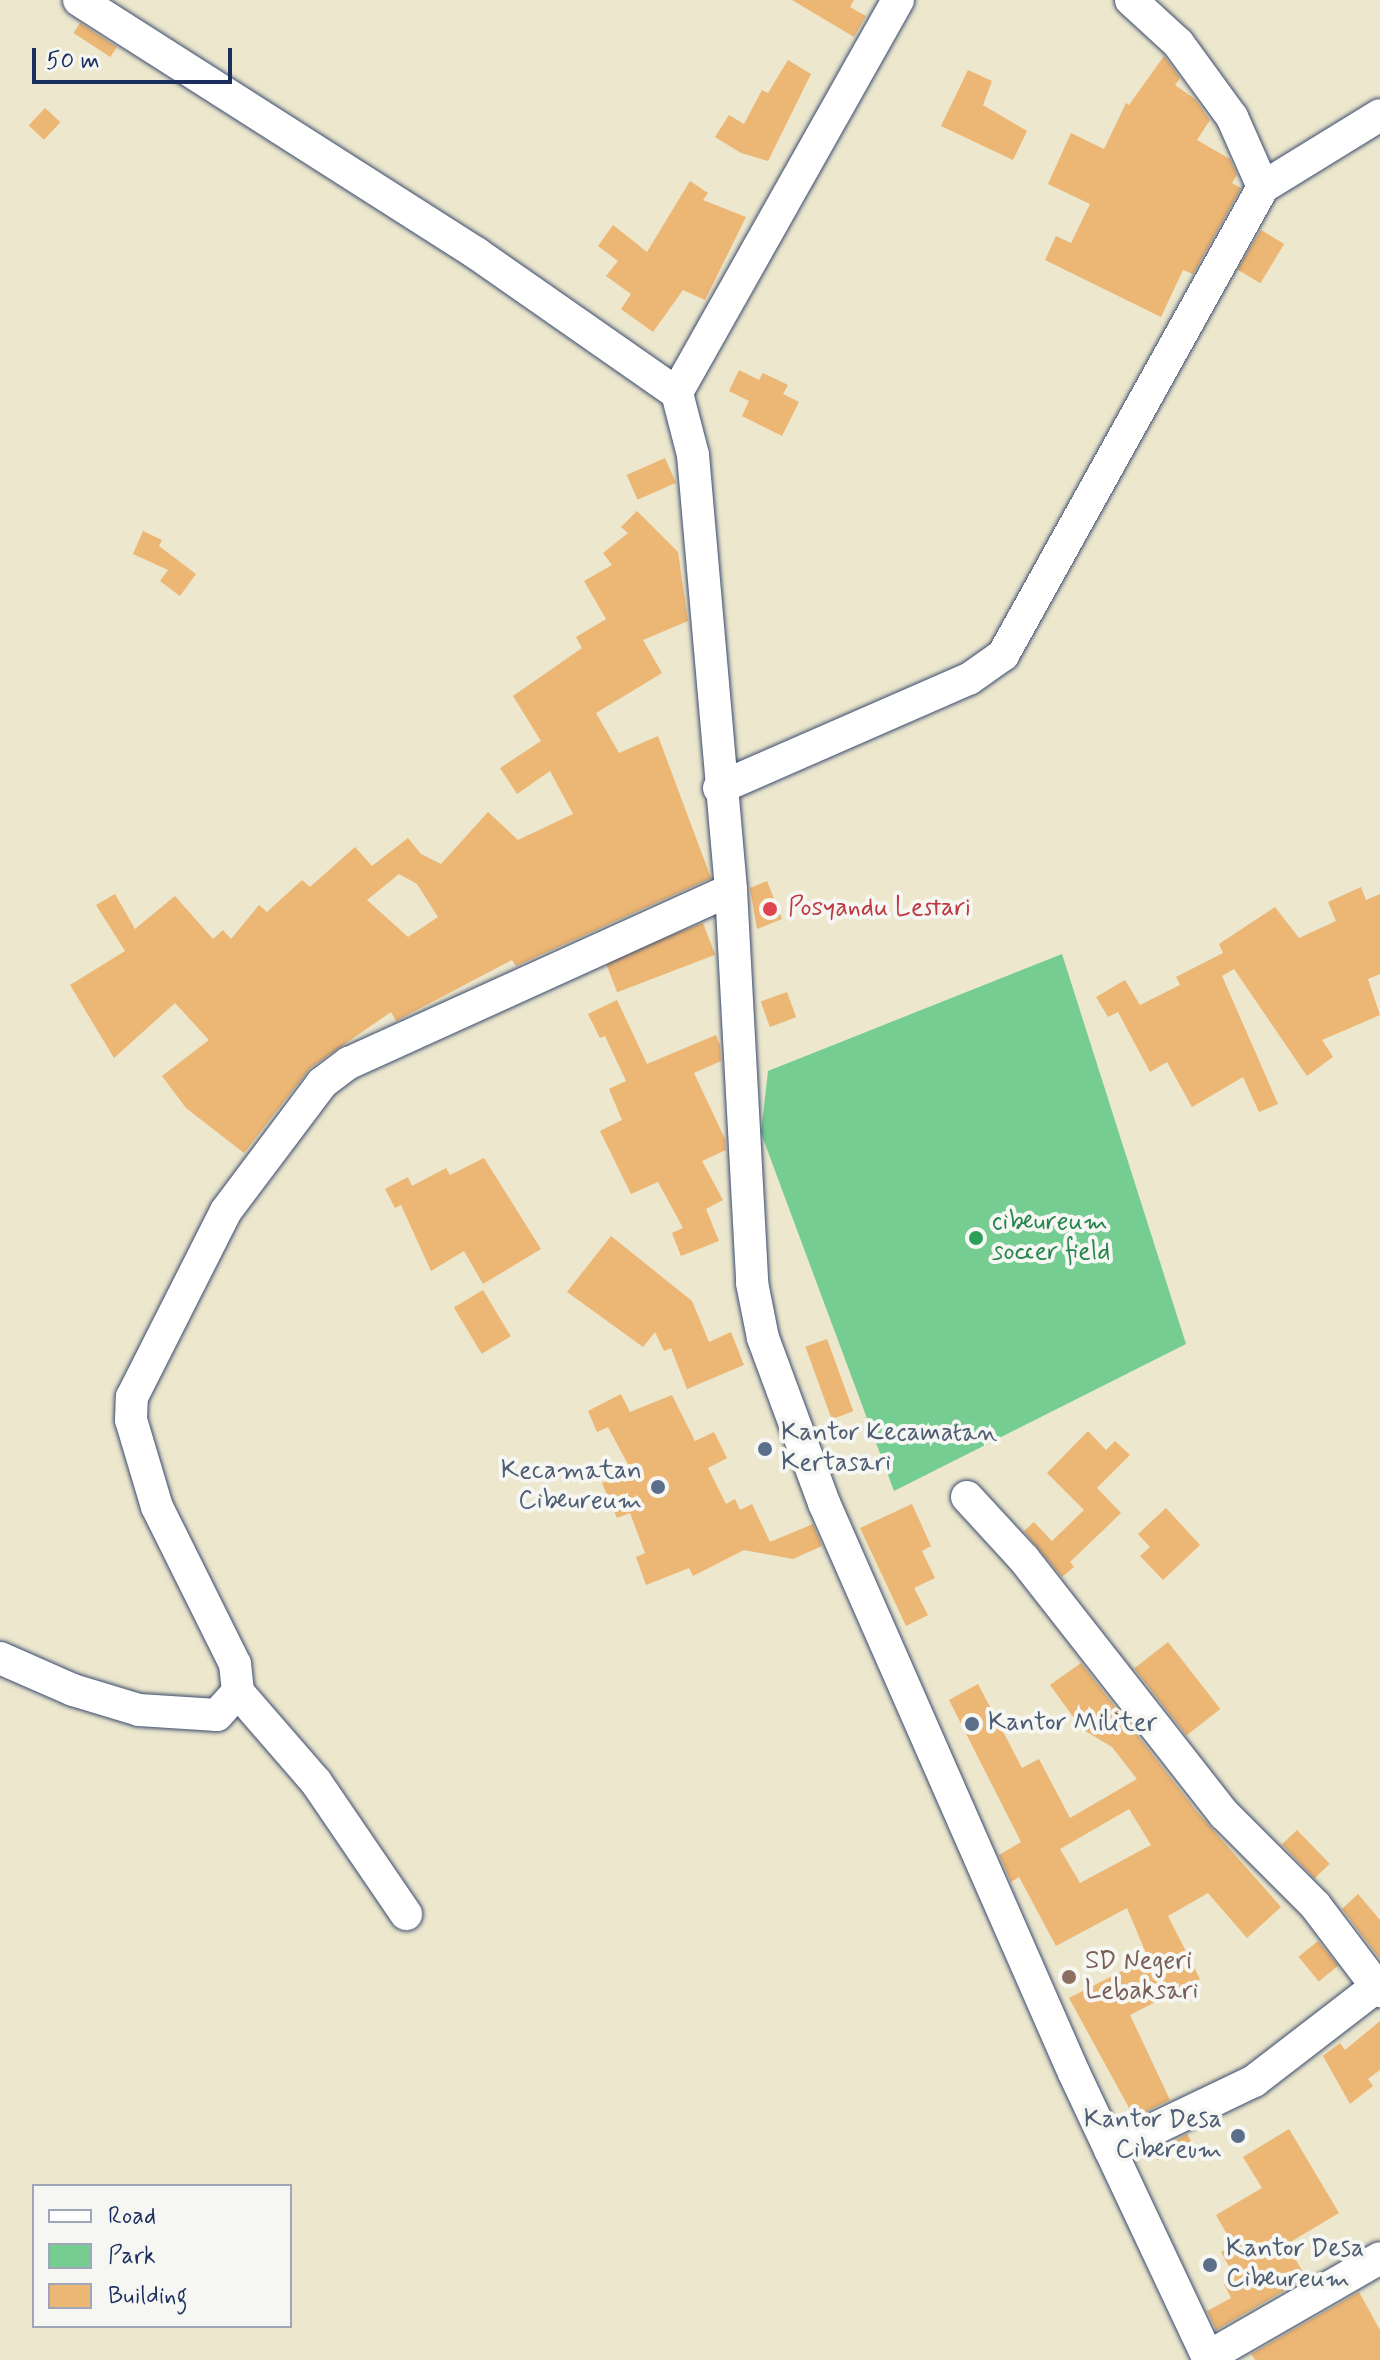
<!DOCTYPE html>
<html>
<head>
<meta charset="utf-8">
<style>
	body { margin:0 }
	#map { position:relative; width:1380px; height:2360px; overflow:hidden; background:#ece7cd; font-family:Mynerve,sans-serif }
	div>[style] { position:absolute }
	.green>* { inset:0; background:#75cd92 }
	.building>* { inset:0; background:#ecb674; transform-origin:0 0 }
	.roads { filter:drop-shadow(0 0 2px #3a4b6f) drop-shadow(0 0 2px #3a4b6f) }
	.minor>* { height:32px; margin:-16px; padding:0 16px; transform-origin:16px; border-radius:16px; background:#fff }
	.dots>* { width:22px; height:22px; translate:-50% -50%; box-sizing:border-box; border:4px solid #f6f6f2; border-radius:50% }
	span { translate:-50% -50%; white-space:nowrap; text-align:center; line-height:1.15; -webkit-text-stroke:8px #f6f6f2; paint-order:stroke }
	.health-label { font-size:26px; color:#be3a42 }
	.left { translate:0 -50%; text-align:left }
	.leisure-label { font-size:26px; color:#27864d }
	.service-label { font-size:26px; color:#4e5e75 }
	.right { translate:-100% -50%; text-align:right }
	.education-label { font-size:26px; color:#785e54 }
	.legend { position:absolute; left:32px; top:2184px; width:260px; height:144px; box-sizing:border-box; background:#f6f6f2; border:2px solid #9ea6b7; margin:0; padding:10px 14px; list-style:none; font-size:24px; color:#1b2f5e }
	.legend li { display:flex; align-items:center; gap:16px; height:40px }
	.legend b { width:40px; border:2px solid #9ea6b7 }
	.scale { position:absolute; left:32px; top:48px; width:200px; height:36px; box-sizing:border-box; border:4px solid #1b2f5e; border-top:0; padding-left:10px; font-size:24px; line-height:28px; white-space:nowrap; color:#1b2f5e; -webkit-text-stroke:6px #f6f6f2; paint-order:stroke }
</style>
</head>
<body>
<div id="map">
	<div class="green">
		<i style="clip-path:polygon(1062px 954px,1186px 1344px,894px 1491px,761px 1133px,768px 1071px)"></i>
	</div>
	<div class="building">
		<i style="clip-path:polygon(792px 0,854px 0,850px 7px,866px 16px,854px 37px)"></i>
		<i style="left:80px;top:23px;width:44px;height:12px;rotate:33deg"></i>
		<i style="clip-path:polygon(1164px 56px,1180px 78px,1175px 85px,1195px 99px,1210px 120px,1197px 140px,1230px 159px,1237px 175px,1232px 183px,1241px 188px,1193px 274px,1183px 270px,1161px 317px,1045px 260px,1056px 236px,1071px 243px,1090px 204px,1048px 184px,1071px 133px,1104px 149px,1126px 103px,1129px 105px)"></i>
		<i style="clip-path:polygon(788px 60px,811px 74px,768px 161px,741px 153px,715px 137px,729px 115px,744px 124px,762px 90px,768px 93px)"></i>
		<i style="clip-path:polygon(968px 70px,992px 81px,983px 105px,1027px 131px,1013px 160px,941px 126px)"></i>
		<i style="left:45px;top:108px;width:21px;height:24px;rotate:43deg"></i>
		<i style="clip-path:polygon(690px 181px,708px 193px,703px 200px,746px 217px,705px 300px,683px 290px,653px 332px,621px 309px,631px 294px,606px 276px,618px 261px,598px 246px,613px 225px,647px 252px)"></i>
		<i style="left:1261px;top:230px;width:27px;height:46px;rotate:31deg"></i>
		<i style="clip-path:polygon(739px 370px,759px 380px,763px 373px,788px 385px,783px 394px,799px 402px,782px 436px,742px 416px,749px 401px,729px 391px)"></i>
		<i style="left:665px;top:458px;width:27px;height:42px;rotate:66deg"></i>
		<i style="clip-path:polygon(evenodd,637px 511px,678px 552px,688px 621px,643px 640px,662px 673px,596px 713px,619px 753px,658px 736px,711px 878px,516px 966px,512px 960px,396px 1021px,391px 1012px,310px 1068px,244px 1153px,186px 1108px,162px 1076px,209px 1040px,175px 1003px,114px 1058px,70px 985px,125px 951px,96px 905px,115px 894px,135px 929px,175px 896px,213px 939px,223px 930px,231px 939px,259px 905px,267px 912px,302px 880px,310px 887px,355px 847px,372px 866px,408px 838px,421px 854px,441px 864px,488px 812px,518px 840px,573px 814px,550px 771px,517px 794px,500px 768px,541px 741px,513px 696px,582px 648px,576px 637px,606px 619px,584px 581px,612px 565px,603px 553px,628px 533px,621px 527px,637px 511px,399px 874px,417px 884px,438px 917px,408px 937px,367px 900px,399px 874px)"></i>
		<i style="clip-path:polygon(143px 531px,162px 540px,159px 546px,196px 574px,180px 596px,160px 581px,168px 570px,133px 554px)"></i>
		<i style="clip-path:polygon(767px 881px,782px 919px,757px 929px,750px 888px)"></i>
		<i style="clip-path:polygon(1361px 887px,1366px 900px,1380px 894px,1380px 974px,1368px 979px,1380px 1015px,1322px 1040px,1333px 1057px,1307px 1076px,1234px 969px,1222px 976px,1278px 1104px,1259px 1112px,1243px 1077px,1192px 1107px,1167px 1062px,1150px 1072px,1118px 1012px,1108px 1017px,1096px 997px,1125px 980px,1140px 1005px,1180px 985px,1176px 977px,1223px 953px,1219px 944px,1275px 907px,1299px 938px,1336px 921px,1328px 902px)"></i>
		<i style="left:703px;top:923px;width:34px;height:105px;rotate:69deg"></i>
		<i style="left:787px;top:992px;width:27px;height:28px;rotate:70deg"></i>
		<i style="clip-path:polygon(617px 1000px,647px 1064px,716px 1035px,720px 1045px,721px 1061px,694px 1073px,725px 1139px,726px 1150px,702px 1161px,723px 1200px,706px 1209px,719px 1241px,681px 1256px,672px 1233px,683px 1228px,658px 1182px,631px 1194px,600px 1131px,622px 1120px,609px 1089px,626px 1081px,605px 1036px,600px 1038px,588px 1014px)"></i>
		<i style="clip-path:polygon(484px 1158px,541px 1249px,483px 1284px,464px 1251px,431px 1271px,401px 1205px,395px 1208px,385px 1189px,408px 1177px,412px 1186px,446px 1168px,450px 1175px)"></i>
		<i style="clip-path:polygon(611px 1236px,692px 1301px,709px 1342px,731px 1332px,744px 1365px,687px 1389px,671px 1348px,664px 1351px,655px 1332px,643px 1347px,567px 1292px)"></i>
		<i style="left:483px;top:1290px;width:54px;height:34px;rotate:59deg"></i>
		<i style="left:827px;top:1339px;width:77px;height:23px;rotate:70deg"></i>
		<i style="clip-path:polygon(621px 1394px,630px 1412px,672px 1395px,695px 1441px,714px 1432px,727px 1458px,708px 1468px,726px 1504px,735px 1499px,740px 1510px,752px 1504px,770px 1542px,813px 1524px,822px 1546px,793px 1559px,744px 1550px,693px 1576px,689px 1568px,646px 1585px,636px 1557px,645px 1553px,630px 1513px,617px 1518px,602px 1483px,631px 1470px,608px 1427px,597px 1432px,588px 1411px)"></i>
		<i style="clip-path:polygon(1088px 1431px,1106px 1450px,1115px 1441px,1130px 1455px,1097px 1488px,1121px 1513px,1070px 1562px,1074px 1567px,1062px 1577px,1024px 1531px,1034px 1522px,1052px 1541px,1084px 1510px,1047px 1473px)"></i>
		<i style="clip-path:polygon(912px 1504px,931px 1546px,922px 1551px,935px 1578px,914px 1588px,928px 1615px,906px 1626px,860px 1528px)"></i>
		<i style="clip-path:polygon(1166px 1508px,1200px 1545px,1163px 1580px,1140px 1556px,1150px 1547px,1138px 1534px)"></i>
		<i style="left:1168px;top:1642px;width:85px;height:43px;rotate:52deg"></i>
		<i style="clip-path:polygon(evenodd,1081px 1663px,1198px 1813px,1281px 1907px,1247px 1938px,1208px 1893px,1168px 1916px,1200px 1979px,1130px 2015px,1170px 2100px,1134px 2117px,1069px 1998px,1148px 1958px,1127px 1908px,1056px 1946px,1019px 1877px,1011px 1882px,999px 1855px,1021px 1842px,949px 1700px,978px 1684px,1022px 1768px,1039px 1759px,1070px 1818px,1137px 1779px,1112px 1747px,1082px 1729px,1050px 1685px,1081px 1663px,1129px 1809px,1151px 1845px,1080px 1883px,1060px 1849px,1129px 1809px)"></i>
		<i style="left:1297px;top:1830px;width:47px;height:21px;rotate:46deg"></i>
		<i style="clip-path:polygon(1358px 1894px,1380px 1920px,1380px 1959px,1342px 1909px)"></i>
		<i style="left:1318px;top:1941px;width:32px;height:25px;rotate:51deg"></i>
		<i style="clip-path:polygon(1380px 2021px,1380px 2070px,1368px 2079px,1373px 2086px,1350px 2104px,1323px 2056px,1340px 2043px,1345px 2050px)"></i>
		<i style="clip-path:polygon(1289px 2129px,1339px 2213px,1287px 2244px,1306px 2278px,1216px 2330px,1207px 2311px,1231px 2298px,1224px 2284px,1235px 2277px,1221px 2252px,1233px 2245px,1216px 2215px,1262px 2188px,1243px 2157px)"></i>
		<i style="left:1187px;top:2134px;width:8px;height:39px;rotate:60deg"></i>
		<i style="clip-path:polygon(1359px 2292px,1380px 2330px,1380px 2360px,1255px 2360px,1251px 2354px)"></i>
	</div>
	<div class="roads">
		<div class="minor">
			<i style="left:79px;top:0;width:471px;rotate:32.5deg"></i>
			<i style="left:476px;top:253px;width:245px;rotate:34.9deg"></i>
			<i style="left:898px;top:0;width:451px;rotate:119.4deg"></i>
			<i style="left:677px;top:393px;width:64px;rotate:75.5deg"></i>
			<i style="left:693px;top:455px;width:437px;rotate:85deg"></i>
			<i style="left:731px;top:890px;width:394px;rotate:86.9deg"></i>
			<i style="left:752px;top:1283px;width:56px;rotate:78.7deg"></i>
			<i style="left:763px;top:1338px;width:176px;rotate:69.7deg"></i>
			<i style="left:824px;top:1503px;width:622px;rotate:66.32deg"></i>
			<i style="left:1074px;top:2073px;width:317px;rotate:64.8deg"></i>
			<i style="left:1131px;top:0;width:64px;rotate:42.5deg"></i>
			<i style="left:1178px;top:43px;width:92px;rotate:53.9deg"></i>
			<i style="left:1232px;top:117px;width:77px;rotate:66.1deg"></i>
			<i style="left:719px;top:788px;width:273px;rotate:-23.6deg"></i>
			<i style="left:969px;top:679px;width:42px;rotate:-35.2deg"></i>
			<i style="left:1003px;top:655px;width:535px;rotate:-60.95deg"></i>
			<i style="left:1263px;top:187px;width:137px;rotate:-31.6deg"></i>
			<i style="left:967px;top:1497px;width:84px;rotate:47.4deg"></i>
			<i style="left:1024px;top:1559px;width:325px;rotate:51.9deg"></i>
			<i style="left:1225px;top:1815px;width:127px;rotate:45deg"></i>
			<i style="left:1315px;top:1905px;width:108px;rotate:52.9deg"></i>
			<i style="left:0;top:1658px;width:80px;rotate:23.7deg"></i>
			<i style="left:73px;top:1690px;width:69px;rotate:16.9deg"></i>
			<i style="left:139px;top:1710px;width:78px;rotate:3.7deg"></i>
			<i style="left:217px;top:1715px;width:31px;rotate:-48deg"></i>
			<i style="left:238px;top:1692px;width:28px;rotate:-96deg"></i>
			<i style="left:235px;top:1664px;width:175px;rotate:-116.4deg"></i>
			<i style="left:157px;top:1507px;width:91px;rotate:-106.6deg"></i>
			<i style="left:131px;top:1420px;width:23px;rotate:-88deg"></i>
			<i style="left:132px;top:1397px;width:208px;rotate:-63.2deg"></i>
			<i style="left:226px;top:1211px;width:160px;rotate:-53.1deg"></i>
			<i style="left:322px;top:1083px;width:34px;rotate:-37deg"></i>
			<i style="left:349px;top:1063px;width:419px;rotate:-24.4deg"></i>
			<i style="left:238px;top:1692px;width:119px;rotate:49.1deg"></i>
			<i style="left:316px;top:1782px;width:160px;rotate:55.7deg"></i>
			<i style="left:1110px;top:2150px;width:160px;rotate:-25.6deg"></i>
			<i style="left:1254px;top:2081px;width:159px;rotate:-37.6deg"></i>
			<i style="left:1208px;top:2357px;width:198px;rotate:-29.9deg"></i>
		</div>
	</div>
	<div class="dots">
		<i style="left:770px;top:909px;background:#e0444e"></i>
		<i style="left:976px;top:1238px;background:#2e9e5b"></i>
		<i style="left:765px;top:1449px;background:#5c6f8a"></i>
		<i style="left:658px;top:1487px;background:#5c6f8a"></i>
		<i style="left:972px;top:1724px;background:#5c6f8a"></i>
		<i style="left:1069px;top:1977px;background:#8d6e63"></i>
		<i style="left:1238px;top:2136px;background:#5c6f8a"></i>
		<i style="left:1210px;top:2265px;background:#5c6f8a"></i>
	</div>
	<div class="health-label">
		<span class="left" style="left:788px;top:909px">Posyandu Lestari</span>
	</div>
	<div class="leisure-label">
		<span class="left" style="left:992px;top:1238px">cibeureum<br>soccer field</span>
	</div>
	<div class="service-label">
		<span class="left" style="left:781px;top:1449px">Kantor Kecamatan<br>Kertasari</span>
		<span class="right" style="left:642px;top:1487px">Kecamatan<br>Cibeureum</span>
		<span class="left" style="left:988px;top:1724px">Kantor Militer</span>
		<span class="right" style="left:1222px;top:2136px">Kantor Desa<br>Cibereum</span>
		<span class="left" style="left:1226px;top:2265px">Kantor Desa<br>Cibeureum</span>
	</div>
	<div class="education-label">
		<span class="left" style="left:1085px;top:1977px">SD Negeri<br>Lebaksari</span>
	</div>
	<ul class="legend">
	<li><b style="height:10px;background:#fff"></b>Road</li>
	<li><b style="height:22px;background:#75cd92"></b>Park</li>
	<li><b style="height:22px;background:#ecb674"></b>Building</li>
	</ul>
	<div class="scale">50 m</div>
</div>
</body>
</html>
